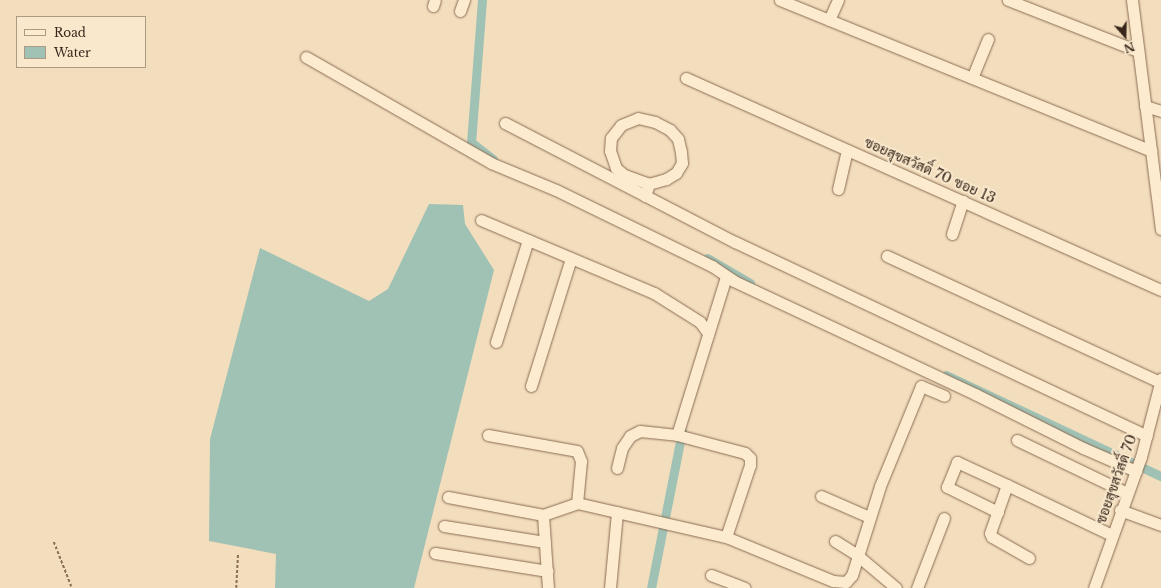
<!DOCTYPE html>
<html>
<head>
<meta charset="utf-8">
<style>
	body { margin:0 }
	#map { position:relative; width:1161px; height:588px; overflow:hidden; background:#f2ddbc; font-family:"Libre Baskerville",Sarabun,serif }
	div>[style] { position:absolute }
	.water>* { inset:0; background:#a0c2b5 }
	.canal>* { height:9px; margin:-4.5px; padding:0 4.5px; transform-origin:4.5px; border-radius:4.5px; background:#a0c2b5 }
	.path>* { height:1.5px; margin-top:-0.75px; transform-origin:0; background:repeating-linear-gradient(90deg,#8b6c54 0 3px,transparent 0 5px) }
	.roads { filter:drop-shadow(0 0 1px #8b6c54) drop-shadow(0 0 1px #8b6c54) }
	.minor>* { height:11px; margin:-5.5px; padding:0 5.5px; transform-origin:5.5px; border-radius:5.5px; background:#fcebcf }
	span { translate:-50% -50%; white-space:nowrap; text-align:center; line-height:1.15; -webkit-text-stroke:4px #f9e8cc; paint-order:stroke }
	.street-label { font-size:14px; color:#38261a }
	.legend { position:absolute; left:16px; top:16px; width:130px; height:52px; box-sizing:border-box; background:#f9e8cc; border:1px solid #ac9a85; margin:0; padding:5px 7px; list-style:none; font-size:12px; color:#38261a }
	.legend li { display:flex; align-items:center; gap:8px; height:20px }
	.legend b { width:20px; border:1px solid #ac9a85 }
	.north { position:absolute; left:1105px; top:16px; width:40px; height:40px; -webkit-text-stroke:3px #f9e8cc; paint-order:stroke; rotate:160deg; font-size:11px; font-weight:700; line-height:16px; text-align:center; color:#38261a }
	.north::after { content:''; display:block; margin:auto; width:14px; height:18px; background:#38261a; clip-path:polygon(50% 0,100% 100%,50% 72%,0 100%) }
</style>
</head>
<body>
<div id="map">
	<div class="water">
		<i style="clip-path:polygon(429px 204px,463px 205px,465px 224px,494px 270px,414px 588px,275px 588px,276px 554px,209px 541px,210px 439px,260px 248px,369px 301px,388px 289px)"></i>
	</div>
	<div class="canal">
		<i style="left:482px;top:0;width:142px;rotate:94.4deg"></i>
		<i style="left:471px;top:142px;width:28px;rotate:38deg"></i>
		<i style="left:707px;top:258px;width:50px;rotate:30.2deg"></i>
		<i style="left:946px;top:375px;width:238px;rotate:25.2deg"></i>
		<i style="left:651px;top:588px;width:160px;rotate:-78.8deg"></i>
	</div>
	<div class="path">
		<i style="left:54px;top:542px;width:49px;rotate:68.6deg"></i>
		<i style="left:236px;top:588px;width:34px;rotate:-87deg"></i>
	</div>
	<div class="roads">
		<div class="minor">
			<i style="left:780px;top:0;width:401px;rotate:22.1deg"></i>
			<i style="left:1008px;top:0;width:140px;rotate:21.4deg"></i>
			<i style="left:1132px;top:0;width:231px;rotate:82.8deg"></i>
			<i style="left:433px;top:6px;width:6px;rotate:-72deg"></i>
			<i style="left:460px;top:11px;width:12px;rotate:-70deg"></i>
			<i style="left:829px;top:20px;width:22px;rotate:-66deg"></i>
			<i style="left:306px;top:57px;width:213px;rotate:29.8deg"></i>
			<i style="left:491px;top:163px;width:70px;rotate:22.6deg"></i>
			<i style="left:556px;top:190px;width:174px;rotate:26deg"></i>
			<i style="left:712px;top:266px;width:27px;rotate:34deg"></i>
			<i style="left:734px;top:281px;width:266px;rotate:25.1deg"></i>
			<i style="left:975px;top:394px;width:121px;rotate:26.6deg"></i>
			<i style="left:1083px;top:448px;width:58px;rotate:23.5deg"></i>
			<i style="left:686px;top:78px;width:520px;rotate:24.05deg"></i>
			<i style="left:972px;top:78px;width:42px;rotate:-67.7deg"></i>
			<i style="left:1145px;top:106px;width:17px;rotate:17deg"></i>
			<i style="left:505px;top:123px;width:259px;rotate:27.4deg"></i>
			<i style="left:735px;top:242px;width:455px;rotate:25.2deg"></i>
			<i style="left:838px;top:189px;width:40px;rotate:-77deg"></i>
			<i style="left:645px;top:196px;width:13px;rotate:-72deg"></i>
			<i style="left:649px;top:184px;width:27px;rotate:-160deg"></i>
			<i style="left:624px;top:175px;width:11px;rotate:-139deg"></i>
			<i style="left:616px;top:168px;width:18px;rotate:-109deg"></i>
			<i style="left:610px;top:151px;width:13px;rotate:-86deg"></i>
			<i style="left:611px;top:138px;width:16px;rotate:-52deg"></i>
			<i style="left:621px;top:125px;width:18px;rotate:-22deg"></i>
			<i style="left:638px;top:118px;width:17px;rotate:13deg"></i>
			<i style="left:655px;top:122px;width:17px;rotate:28deg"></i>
			<i style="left:670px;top:130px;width:12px;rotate:48deg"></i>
			<i style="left:678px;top:139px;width:13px;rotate:77deg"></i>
			<i style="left:681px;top:152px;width:11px;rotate:85deg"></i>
			<i style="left:682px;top:163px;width:12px;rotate:121deg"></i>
			<i style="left:676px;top:173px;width:12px;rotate:149deg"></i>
			<i style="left:666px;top:179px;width:18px;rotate:164deg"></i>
			<i style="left:481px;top:220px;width:188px;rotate:22.9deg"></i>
			<i style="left:654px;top:293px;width:54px;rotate:32.2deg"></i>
			<i style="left:700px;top:322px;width:14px;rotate:54deg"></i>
			<i style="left:952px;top:234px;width:35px;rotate:-72deg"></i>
			<i style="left:887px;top:256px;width:301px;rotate:24.8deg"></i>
			<i style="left:496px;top:342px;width:107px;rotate:-72.6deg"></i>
			<i style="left:531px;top:386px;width:134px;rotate:-72.6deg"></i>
			<i style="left:488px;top:435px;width:90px;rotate:10.2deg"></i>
			<i style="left:577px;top:451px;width:11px;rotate:68deg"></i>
			<i style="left:581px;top:461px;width:42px;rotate:95.4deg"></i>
			<i style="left:677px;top:435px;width:165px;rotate:-72.8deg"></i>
			<i style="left:1017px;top:440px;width:122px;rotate:25.7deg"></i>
			<i style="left:617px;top:468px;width:21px;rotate:-76deg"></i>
			<i style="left:622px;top:448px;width:14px;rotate:-56deg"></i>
			<i style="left:630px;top:436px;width:11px;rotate:-27deg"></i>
			<i style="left:640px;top:431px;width:37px;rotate:6deg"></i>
			<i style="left:677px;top:435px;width:70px;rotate:14.8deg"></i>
			<i style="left:745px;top:453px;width:7px;rotate:45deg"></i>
			<i style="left:750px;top:458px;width:7px;rotate:90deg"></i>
			<i style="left:750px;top:465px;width:76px;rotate:108.4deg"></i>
			<i style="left:821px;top:496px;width:52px;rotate:23.6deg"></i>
			<i style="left:448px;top:497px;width:97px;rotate:10.7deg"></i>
			<i style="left:543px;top:515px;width:36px;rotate:-19deg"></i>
			<i style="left:577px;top:503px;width:153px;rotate:12.9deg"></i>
			<i style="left:726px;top:537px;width:116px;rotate:22.4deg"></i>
			<i style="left:833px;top:581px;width:13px;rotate:4deg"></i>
			<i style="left:846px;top:582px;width:9px;rotate:-49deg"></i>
			<i style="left:852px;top:575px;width:93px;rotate:-72.5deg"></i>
			<i style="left:880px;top:486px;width:108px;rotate:-67.7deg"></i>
			<i style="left:921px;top:386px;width:25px;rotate:23deg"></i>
			<i style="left:1120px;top:510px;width:44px;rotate:20.1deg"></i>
			<i style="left:998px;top:512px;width:57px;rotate:-153.9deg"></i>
			<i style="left:947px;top:487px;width:27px;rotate:-68deg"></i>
			<i style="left:957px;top:462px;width:55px;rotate:24.7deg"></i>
			<i style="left:543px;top:515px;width:73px;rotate:86.1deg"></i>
			<i style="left:444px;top:526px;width:102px;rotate:9deg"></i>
			<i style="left:835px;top:541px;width:26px;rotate:32deg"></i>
			<i style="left:857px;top:555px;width:51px;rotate:40.2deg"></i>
			<i style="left:435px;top:553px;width:114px;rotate:9.1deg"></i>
			<i style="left:1029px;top:558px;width:43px;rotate:-150.4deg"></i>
			<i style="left:992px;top:537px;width:4px;rotate:-117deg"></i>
			<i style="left:990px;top:533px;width:51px;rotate:-70.5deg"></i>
			<i style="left:1007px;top:485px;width:116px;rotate:25.5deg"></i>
			<i style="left:711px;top:575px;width:36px;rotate:21deg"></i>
			<i style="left:610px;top:588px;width:76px;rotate:-84.7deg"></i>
			<i style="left:917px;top:588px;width:75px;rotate:-68.9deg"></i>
			<i style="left:1094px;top:588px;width:139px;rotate:-70.3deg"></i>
			<i style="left:1141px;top:457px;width:81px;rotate:-75.6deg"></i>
		</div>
	</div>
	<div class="street-label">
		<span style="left:930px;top:170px;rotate:24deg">ซอยสุขสวัสดิ์ 70 ซอย 13</span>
		<span style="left:1116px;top:479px;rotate:-70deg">ซอยสุขสวัสดิ์ 70</span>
	</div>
	<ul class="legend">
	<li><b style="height:5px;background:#fcebcf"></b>Road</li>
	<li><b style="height:11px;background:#a0c2b5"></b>Water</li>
	</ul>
	<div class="north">N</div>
</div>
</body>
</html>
